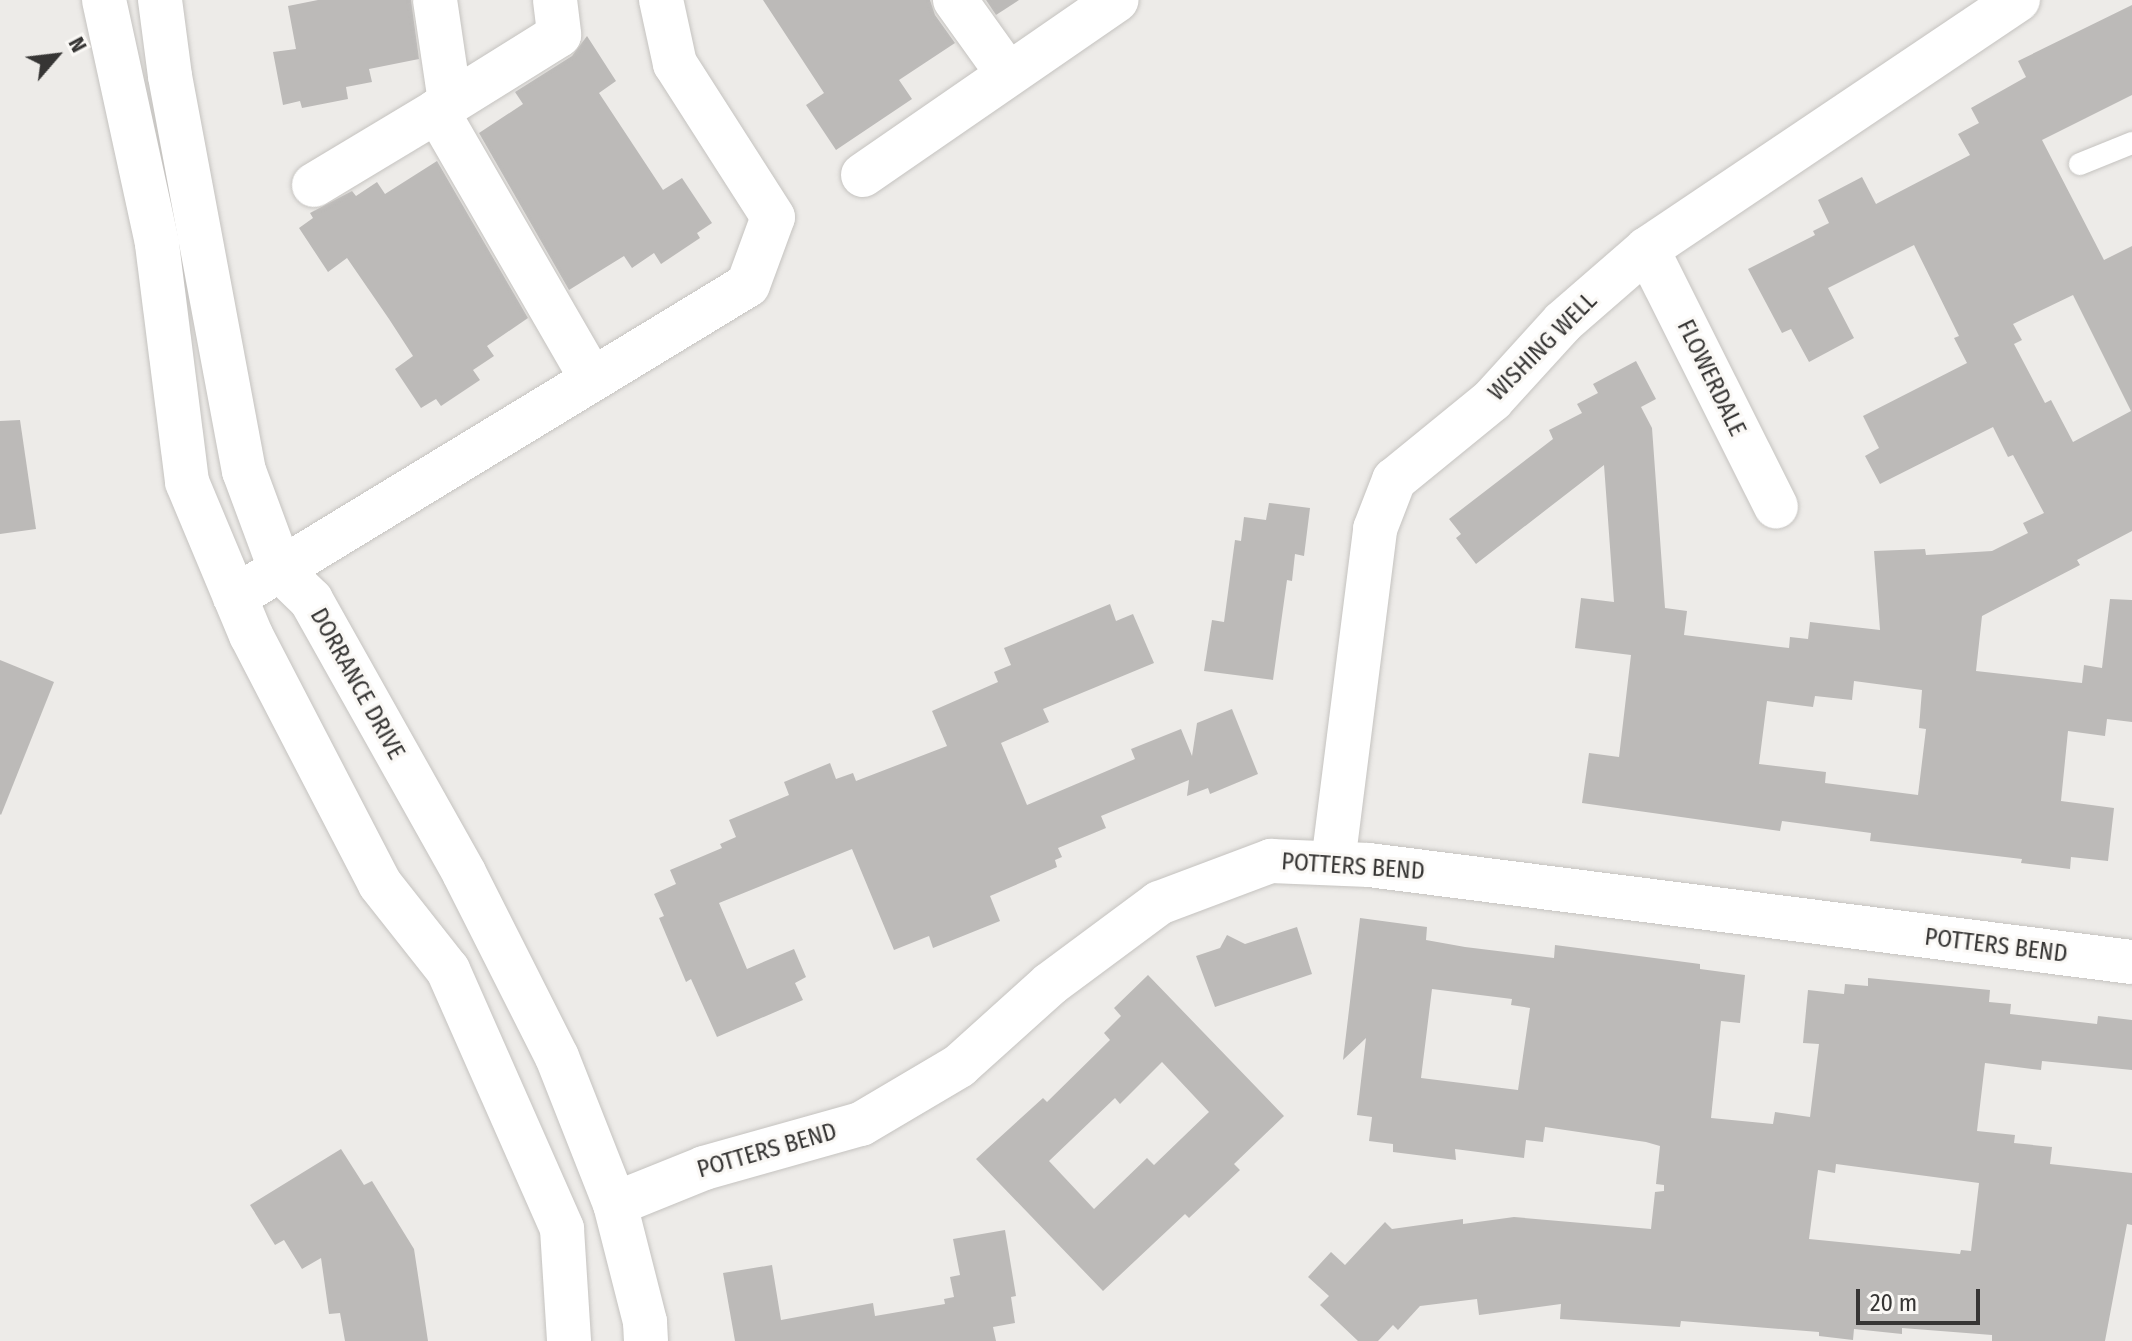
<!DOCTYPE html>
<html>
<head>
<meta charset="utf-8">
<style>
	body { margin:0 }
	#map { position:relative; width:2132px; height:1341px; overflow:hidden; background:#edebe8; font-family:"Fira Sans Condensed",sans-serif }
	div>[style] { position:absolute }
	.building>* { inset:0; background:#bcbab8 }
	.roads { filter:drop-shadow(0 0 2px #c5c3c0) drop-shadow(0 0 2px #c5c3c0) }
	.service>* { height:22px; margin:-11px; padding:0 11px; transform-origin:11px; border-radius:11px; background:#fff }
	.minor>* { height:44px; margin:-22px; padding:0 22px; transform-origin:22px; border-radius:22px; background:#fff }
	.tertiary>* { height:44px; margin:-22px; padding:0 22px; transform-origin:22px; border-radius:22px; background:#fff }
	span { translate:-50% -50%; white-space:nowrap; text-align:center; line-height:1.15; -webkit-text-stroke:6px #faf8f5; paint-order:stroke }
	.street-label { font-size:24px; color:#363534 }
	.north { position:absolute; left:16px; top:16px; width:80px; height:80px; -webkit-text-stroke:6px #faf8f5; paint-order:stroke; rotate:62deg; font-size:22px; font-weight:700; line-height:32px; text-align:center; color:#363534 }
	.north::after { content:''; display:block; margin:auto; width:28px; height:36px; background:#363534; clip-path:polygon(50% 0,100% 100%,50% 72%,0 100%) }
	.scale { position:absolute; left:1856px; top:1289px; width:124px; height:36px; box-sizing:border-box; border:4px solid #363534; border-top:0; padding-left:10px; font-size:24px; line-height:28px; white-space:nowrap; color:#363534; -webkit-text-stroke:6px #faf8f5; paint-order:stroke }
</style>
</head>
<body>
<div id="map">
	<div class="building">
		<i style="clip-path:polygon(318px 0,411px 0,419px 59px,369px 69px,372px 82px,346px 87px,348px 99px,302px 108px,300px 101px,283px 105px,273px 52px,296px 49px,288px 6px)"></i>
		<i style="clip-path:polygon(763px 0,930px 0,935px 15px,955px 43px,899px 80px,912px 99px,836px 150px,806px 105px,824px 93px)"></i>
		<i style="clip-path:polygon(986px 0,1019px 0,996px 15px)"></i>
		<i style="clip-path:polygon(evenodd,2132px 5px,2132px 95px,2042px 140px,2104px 260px,2132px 246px,2132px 531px,2077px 560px,2080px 565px,1982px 616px,1976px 671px,2082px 683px,2084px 665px,2102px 668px,2110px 599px,2132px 600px,2132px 722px,2107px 719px,2105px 736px,2068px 731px,2061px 801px,2114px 808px,2108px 861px,2071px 857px,2070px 869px,2021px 863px,2022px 859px,1870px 841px,1871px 833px,1782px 821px,1780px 831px,1582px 803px,1589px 753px,1619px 757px,1631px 655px,1575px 648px,1581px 598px,1614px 602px,1604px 465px,1476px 564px,1456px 538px,1461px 534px,1449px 519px,1553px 439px,1549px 430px,1582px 413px,1577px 404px,1598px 393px,1593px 384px,1636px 361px,1656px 399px,1641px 407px,1652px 428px,1665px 608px,1687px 611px,1684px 635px,1789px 648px,1790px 637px,1808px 639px,1810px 622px,1880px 630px,1874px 551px,1925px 549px,1926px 555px,1992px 551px,2028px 533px,2023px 523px,2044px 513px,2013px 455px,2008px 457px,1993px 427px,1880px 484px,1865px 456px,1879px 448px,1863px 416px,1967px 363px,1954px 338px,1959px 336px,1914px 245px,1828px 288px,1854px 338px,1809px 362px,1791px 329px,1782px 333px,1748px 269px,1815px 235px,1813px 231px,1829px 223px,1818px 200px,1862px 177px,1876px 204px,1970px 155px,1958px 134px,1979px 123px,1971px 108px,2026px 77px,2018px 61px,2132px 5px,2073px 295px,2131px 411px,2073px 442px,2051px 400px,2045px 403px,2014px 344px,2022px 340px,2013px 324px,2073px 295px,2132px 5px,1854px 681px,1922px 690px,1919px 728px,1926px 729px,1918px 795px,1825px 783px,1826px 772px,1759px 764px,1767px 701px,1813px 707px,1815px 696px,1852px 700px,1854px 681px)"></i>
		<i style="clip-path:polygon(587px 36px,616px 81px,599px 93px,663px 190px,682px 178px,712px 223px,697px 233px,700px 238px,661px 264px,654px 253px,632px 268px,624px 256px,569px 290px,479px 133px,523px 104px,515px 92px,572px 56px)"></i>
		<i style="clip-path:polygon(437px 161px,528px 318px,487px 346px,494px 356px,473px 370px,480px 380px,441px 406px,436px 399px,421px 408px,395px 369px,413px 356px,389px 319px,347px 258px,328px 272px,299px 228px,313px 218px,310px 213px,352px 191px,356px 196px,377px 182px,385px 194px)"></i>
		<i style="clip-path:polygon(20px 420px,36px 529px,0 534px,0 421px)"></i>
		<i style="clip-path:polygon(1269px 503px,1310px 508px,1304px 556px,1295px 554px,1292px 581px,1287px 580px,1273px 680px,1204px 671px,1212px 620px,1224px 622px,1235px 540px,1241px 541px,1244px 517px,1266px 520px)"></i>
		<i style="clip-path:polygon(1110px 604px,1116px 621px,1133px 614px,1154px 663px,1043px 709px,1049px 722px,1001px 743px,1027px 805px,1135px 759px,1131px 749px,1181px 729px,1192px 756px,1197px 723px,1232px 709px,1258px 774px,1210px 794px,1208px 788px,1187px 796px,1189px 780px,1101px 816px,1106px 828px,1058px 848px,1062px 857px,1055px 860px,1057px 867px,990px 896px,1000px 921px,933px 948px,929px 936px,894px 950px,852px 849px,719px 903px,747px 969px,794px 949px,806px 977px,795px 983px,803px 1000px,717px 1037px,691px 979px,686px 982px,659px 918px,664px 916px,654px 894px,676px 884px,670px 870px,722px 848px,720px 844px,736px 837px,729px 820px,789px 795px,784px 782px,830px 763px,836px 779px,853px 773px,856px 781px,947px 746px,932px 711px,998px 682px,994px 672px,1011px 665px,1004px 648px)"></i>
		<i style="clip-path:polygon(0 660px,54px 682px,1px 815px,0 814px)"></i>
		<i style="clip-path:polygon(evenodd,1360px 918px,1427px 927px,1426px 940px,1465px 947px,1554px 958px,1555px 945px,1700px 964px,1700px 969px,1745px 975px,1740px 1023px,1721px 1021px,1711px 1118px,1773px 1124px,1775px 1112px,1810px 1117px,1819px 1044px,1803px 1043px,1808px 990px,1844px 994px,1845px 984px,1868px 986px,1868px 978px,1940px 985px,1990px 990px,1989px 1002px,2011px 1004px,2010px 1014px,2097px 1024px,2098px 1016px,2132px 1020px,2132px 1070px,2042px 1061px,2041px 1070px,1985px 1063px,1977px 1131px,2015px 1135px,2014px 1143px,2052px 1147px,2050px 1164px,2132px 1173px,2132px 1225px,2127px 1224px,2105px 1341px,1992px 1341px,1992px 1335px,1902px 1328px,1902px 1334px,1854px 1329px,1853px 1340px,1819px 1336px,1819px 1332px,1681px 1321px,1680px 1327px,1560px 1319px,1561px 1304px,1479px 1315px,1477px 1299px,1420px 1306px,1398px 1330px,1393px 1325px,1378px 1341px,1358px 1341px,1320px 1305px,1329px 1296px,1308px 1277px,1331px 1252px,1345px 1265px,1385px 1222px,1392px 1229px,1463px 1219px,1463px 1224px,1514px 1217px,1651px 1229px,1655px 1192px,1664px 1191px,1664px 1185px,1656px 1184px,1660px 1146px,1646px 1142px,1545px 1127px,1543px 1142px,1526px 1140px,1524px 1158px,1455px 1149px,1456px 1160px,1393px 1152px,1393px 1144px,1369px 1141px,1372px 1117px,1357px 1115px,1366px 1038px,1343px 1060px,1360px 918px,1432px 989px,1512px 999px,1511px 1005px,1530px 1008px,1518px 1090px,1421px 1078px,1432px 989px,1360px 918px,1836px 1164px,1979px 1183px,1971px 1251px,1961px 1250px,1960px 1254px,1809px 1239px,1818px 1170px,1835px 1173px,1836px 1164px)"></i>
		<i style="clip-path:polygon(1297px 927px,1312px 974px,1215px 1007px,1196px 956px,1220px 948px,1227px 935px,1245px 944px)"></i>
		<i style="clip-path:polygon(evenodd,1148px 975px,1284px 1116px,1234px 1164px,1240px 1170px,1189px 1218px,1185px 1214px,1103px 1291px,976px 1159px,1043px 1098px,1047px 1102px,1110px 1040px,1104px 1033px,1121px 1016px,1114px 1008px,1148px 975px,1162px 1062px,1209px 1112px,1154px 1165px,1147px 1158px,1094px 1209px,1049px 1161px,1115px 1098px,1120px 1104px,1162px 1062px)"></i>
		<i style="clip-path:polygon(341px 1149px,364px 1185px,372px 1181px,414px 1249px,428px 1341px,345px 1341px,340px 1313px,329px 1314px,321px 1258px,302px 1269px,284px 1240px,275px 1245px,250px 1205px)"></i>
		<i style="clip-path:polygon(1005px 1230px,1016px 1296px,1011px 1297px,1015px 1323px,993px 1327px,996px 1341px,735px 1341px,723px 1273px,772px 1265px,781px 1320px,873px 1303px,875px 1316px,945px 1304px,944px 1299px,954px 1297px,950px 1277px,960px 1275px,953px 1239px)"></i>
	</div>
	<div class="roads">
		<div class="service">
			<i style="left:2080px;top:164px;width:56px;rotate:-22deg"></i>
		</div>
		<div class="minor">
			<i style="left:435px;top:0;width:102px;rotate:81.6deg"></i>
			<i style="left:555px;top:0;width:35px;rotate:83deg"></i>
			<i style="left:559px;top:35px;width:144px;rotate:148.1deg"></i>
			<i style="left:437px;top:111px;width:310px;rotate:60deg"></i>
			<i style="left:955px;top:0;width:91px;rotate:54.4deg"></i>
			<i style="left:863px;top:175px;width:308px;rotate:-34.6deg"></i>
			<i style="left:314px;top:185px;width:144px;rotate:-31deg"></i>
			<i style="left:1647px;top:249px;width:288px;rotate:63.4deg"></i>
			<i style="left:235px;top:597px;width:600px;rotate:-31.31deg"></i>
			<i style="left:748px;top:285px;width:72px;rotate:-69.8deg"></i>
			<i style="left:773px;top:217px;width:182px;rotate:-122.6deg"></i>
			<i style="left:675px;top:64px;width:66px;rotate:-102.3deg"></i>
			<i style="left:1333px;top:863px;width:337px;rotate:-82.8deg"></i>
			<i style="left:1375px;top:529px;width:53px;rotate:-68.8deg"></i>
			<i style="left:1394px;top:480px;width:127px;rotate:-39.2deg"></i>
			<i style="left:1492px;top:400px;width:105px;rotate:-47.7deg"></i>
			<i style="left:1563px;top:322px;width:111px;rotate:-41deg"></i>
			<i style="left:1647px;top:249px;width:447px;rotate:-33.9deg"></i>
			<i style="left:615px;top:1204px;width:96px;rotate:-22deg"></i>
			<i style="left:704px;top:1168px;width:163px;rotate:-15.7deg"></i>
			<i style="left:861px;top:1124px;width:114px;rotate:-30.6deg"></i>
			<i style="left:959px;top:1066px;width:122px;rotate:-42deg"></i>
			<i style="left:1050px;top:984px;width:136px;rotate:-36.6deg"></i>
			<i style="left:1159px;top:903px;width:120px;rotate:-20.6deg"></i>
			<i style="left:1271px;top:861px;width:98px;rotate:2.3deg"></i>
			<i style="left:1369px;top:865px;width:769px;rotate:7.25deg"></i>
		</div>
		<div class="tertiary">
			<i style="left:104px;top:0;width:250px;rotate:77.7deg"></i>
			<i style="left:157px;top:244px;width:240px;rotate:82.8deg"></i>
			<i style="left:187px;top:482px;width:166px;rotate:67.3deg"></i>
			<i style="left:251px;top:635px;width:280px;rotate:62.6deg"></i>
			<i style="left:380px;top:884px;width:110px;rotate:51.7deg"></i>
			<i style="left:448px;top:970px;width:283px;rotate:66.2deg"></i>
			<i style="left:562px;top:1229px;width:112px;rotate:86.4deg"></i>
			<i style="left:160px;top:0;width:77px;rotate:82.5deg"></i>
			<i style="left:170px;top:76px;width:402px;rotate:79.4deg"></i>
			<i style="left:244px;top:471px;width:107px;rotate:69.7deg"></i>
			<i style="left:281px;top:571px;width:42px;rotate:44deg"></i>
			<i style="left:311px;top:600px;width:313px;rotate:60.7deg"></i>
			<i style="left:464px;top:873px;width:206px;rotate:63.2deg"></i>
			<i style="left:557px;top:1057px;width:158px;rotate:68.5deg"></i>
			<i style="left:615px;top:1204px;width:122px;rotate:75.7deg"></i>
			<i style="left:645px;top:1322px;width:19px;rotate:87deg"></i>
		</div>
	</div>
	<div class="street-label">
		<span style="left:1543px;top:347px;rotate:-45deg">WISHING WELL</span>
		<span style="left:1711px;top:378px;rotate:64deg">FLOWERDALE</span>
		<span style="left:357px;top:684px;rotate:61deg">DORRANCE DRIVE</span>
		<span style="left:1353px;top:867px;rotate:4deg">POTTERS BEND</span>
		<span style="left:1996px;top:946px;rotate:7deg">POTTERS BEND</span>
		<span style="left:767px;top:1151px;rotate:-16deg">POTTERS BEND</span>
	</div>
	<div class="north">N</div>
	<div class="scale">20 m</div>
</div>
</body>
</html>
